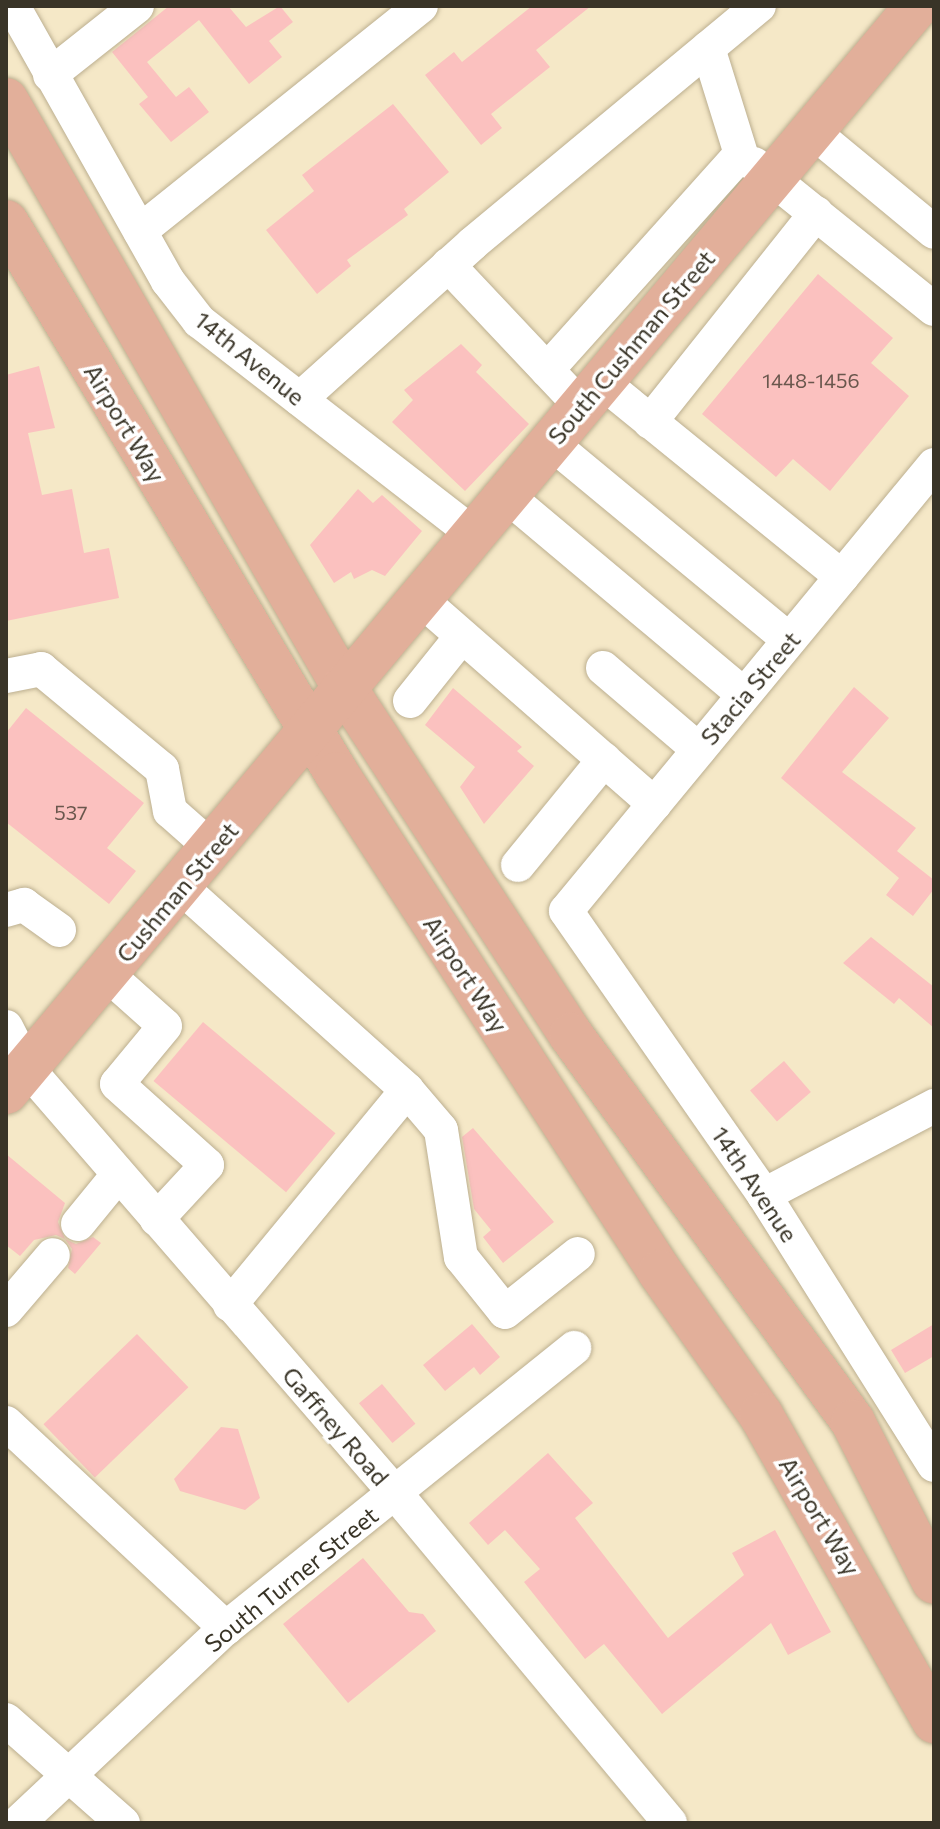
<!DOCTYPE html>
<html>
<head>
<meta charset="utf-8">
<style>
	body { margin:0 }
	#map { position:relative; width:940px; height:1829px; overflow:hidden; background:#f5e8c7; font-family:Commissioner,sans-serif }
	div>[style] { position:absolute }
	.building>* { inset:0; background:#fbc1bf; transform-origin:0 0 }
	.roads { filter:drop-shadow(0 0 2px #bcaf90) drop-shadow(0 0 2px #bcaf90) }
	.minor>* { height:34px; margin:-17px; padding:0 17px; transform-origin:17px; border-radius:17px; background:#fff }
	.major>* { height:44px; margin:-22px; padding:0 22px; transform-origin:22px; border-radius:22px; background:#e2af9a }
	span { translate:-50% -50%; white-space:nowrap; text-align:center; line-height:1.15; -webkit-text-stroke:7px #fff; paint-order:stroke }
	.number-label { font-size:20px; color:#6a574d }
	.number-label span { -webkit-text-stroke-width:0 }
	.street-label { font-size:24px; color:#393427 }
	.frame { position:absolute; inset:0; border:8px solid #393427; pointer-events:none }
</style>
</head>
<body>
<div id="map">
	<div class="building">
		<i style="clip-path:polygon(169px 6px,228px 6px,246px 27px,280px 6px,293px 22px,269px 41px,282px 57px,249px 84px,199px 20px,147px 62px,176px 97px,189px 87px,209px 112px,171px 142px,139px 104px,148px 97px,112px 52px)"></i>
		<i style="clip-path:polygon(532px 6px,591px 6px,536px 50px,550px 67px,491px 114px,502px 128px,481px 145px,425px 75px,454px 52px,462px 62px)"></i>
		<i style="clip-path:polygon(393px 104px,449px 172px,404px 209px,408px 215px,347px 260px,351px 266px,317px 294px,266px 230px,314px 191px,302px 175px)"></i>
		<i style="clip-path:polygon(818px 274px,893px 338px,871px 363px,909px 396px,830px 491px,793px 459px,776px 477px,702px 414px)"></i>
		<i style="clip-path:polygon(461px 344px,482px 365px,476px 372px,529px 424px,465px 491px,392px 422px,413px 400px,404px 390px)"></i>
		<i style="clip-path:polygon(39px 366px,55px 428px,28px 433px,42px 495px,72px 489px,84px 553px,109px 548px,119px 598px,6px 621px,6px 375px)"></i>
		<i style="clip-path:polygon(358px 489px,373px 503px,382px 495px,422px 531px,385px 576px,372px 570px,354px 579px,351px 572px,334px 583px,310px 545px)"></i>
		<i style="clip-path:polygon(854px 687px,889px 718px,842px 772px,916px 828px,897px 851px,934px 880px,934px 889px,913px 916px,886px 895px,899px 878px,781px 778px)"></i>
		<i style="clip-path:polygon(453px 688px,522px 747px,517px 751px,534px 766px,484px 824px,460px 787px,475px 767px,425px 725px)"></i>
		<i style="clip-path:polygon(26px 708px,144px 803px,107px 848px,136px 871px,109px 904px,6px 822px,6px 733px)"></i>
		<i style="clip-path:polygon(871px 937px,934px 987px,934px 1028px,899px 998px,894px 1004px,843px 963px)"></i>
		<i style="left:203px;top:1022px;width:173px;height:77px;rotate:40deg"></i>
		<i style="left:784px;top:1061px;width:41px;height:45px;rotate:49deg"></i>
		<i style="clip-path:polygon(473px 1128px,554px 1222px,503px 1263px,483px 1237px,491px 1230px,474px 1209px,462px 1137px)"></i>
		<i style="clip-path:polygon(6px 1154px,65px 1203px,58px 1222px,65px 1239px,56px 1235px,34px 1240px,20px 1256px,6px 1245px)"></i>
		<i style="clip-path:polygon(93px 1237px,101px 1243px,75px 1274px,68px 1268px,72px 1249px,65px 1239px,76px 1244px)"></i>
		<i style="clip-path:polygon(472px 1324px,500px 1357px,480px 1375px,474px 1367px,445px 1391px,423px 1365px)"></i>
		<i style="clip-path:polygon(934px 1324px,934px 1356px,905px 1373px,891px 1350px)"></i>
		<i style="left:137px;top:1334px;width:74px;height:130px;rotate:46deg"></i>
		<i style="left:382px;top:1384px;width:52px;height:30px;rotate:50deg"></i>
		<i style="clip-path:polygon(221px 1427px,238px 1429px,260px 1498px,245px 1510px,180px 1491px,174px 1479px)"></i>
		<i style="clip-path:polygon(548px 1453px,593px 1503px,575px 1518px,668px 1638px,744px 1575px,732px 1553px,775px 1530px,831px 1632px,788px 1655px,771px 1623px,662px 1714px,604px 1644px,585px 1659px,524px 1582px,540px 1569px,505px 1530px,488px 1545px,469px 1523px)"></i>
		<i style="clip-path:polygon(363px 1558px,409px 1612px,423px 1614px,436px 1631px,348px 1703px,283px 1624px)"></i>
	</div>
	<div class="roads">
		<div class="minor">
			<i style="left:13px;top:6px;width:316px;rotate:60.6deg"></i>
			<i style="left:168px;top:281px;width:51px;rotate:52.2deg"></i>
			<i style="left:199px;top:321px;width:349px;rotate:37.8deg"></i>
			<i style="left:50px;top:75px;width:111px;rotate:-38.4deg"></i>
			<i style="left:812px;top:131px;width:158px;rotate:39.6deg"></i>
			<i style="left:754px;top:164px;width:231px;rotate:38.9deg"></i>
			<i style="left:140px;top:231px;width:360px;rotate:-38.7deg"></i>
			<i style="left:448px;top:265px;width:195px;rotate:46.7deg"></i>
			<i style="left:547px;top:370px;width:290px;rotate:-48.1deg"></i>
			<i style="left:741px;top:154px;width:111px;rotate:-107.3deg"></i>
			<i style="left:602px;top:382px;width:309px;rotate:39.1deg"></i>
			<i style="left:300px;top:399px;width:232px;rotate:-42deg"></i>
			<i style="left:472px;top:244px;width:373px;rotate:-39.7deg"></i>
			<i style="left:650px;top:422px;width:267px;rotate:-51.5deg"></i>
			<i style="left:551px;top:443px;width:309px;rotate:39.6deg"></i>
			<i style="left:934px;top:465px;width:578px;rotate:129.53deg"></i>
			<i style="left:566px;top:911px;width:346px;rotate:55.1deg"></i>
			<i style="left:764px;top:1195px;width:319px;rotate:57.8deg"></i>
			<i style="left:507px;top:496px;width:309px;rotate:40deg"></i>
			<i style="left:419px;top:598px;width:313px;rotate:41.2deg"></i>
			<i style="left:603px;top:668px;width:126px;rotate:40.5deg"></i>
			<i style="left:6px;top:676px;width:36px;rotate:-11deg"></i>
			<i style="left:41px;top:669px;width:157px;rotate:39.6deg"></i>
			<i style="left:162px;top:769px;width:43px;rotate:79.2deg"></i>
			<i style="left:170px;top:811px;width:57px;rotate:41.5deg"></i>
			<i style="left:410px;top:701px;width:83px;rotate:-51.3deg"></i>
			<i style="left:518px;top:865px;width:136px;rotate:-50.7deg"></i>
			<i style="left:181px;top:887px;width:304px;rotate:41.9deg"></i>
			<i style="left:407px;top:1090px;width:52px;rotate:49.6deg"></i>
			<i style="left:441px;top:1130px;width:129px;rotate:81.1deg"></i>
			<i style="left:461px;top:1257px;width:70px;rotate:51.3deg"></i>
			<i style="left:505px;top:1312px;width:93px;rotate:-38.5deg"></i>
			<i style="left:6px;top:910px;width:19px;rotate:-16deg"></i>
			<i style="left:24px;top:905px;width:43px;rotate:35.5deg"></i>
			<i style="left:108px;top:975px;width:76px;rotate:41.8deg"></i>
			<i style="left:165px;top:1026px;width:75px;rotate:129.6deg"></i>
			<i style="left:117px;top:1084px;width:121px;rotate:42deg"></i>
			<i style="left:207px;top:1165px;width:74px;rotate:132.8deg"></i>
			<i style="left:6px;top:1027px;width:46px;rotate:62.9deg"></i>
			<i style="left:27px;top:1068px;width:564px;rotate:49.1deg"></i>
			<i style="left:396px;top:1494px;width:428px;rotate:50.2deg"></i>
			<i style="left:764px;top:1195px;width:192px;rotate:-27.6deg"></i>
			<i style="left:78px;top:1224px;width:63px;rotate:-50.8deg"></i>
			<i style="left:230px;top:1305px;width:278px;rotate:-50.5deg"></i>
			<i style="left:6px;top:1310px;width:72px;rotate:-49.5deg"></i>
			<i style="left:6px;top:1423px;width:301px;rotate:43deg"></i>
			<i style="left:6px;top:1720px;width:156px;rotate:41.4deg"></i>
			<i style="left:18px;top:1823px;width:285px;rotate:-43.2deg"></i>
			<i style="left:226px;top:1628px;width:447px;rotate:-38.8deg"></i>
		</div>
		<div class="major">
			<i style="left:6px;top:100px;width:677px;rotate:60.07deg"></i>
			<i style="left:344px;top:687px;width:415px;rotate:56.9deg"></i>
			<i style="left:571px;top:1035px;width:479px;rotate:53.9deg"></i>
			<i style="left:853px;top:1422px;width:179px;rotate:63.1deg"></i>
			<i style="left:6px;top:222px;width:644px;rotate:59.05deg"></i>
			<i style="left:337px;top:774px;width:594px;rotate:57.03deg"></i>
			<i style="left:660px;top:1272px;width:175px;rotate:54.8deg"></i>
			<i style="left:761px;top:1415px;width:352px;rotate:60.5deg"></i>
			<i style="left:6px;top:1092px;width:1418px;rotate:-50.01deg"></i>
		</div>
	</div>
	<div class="number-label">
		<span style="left:811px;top:380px">1448-1456</span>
		<span style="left:71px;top:812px">537</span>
	</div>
	<div class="street-label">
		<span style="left:631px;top:347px;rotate:-50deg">South Cushman Street</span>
		<span style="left:250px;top:358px;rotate:39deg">14th Avenue</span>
		<span style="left:125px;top:423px;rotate:59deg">Airport Way</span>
		<span style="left:750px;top:688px;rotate:-50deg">Stacia Street</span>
		<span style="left:177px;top:892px;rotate:-50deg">Cushman Street</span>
		<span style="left:466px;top:974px;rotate:57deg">Airport Way</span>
		<span style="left:755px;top:1184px;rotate:56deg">14th Avenue</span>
		<span style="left:336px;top:1426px;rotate:49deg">Gaffney Road</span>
		<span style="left:820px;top:1516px;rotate:59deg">Airport Way</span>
		<span style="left:291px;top:1579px;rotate:-39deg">South Turner Street</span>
	</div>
	<div class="frame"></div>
</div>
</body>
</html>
